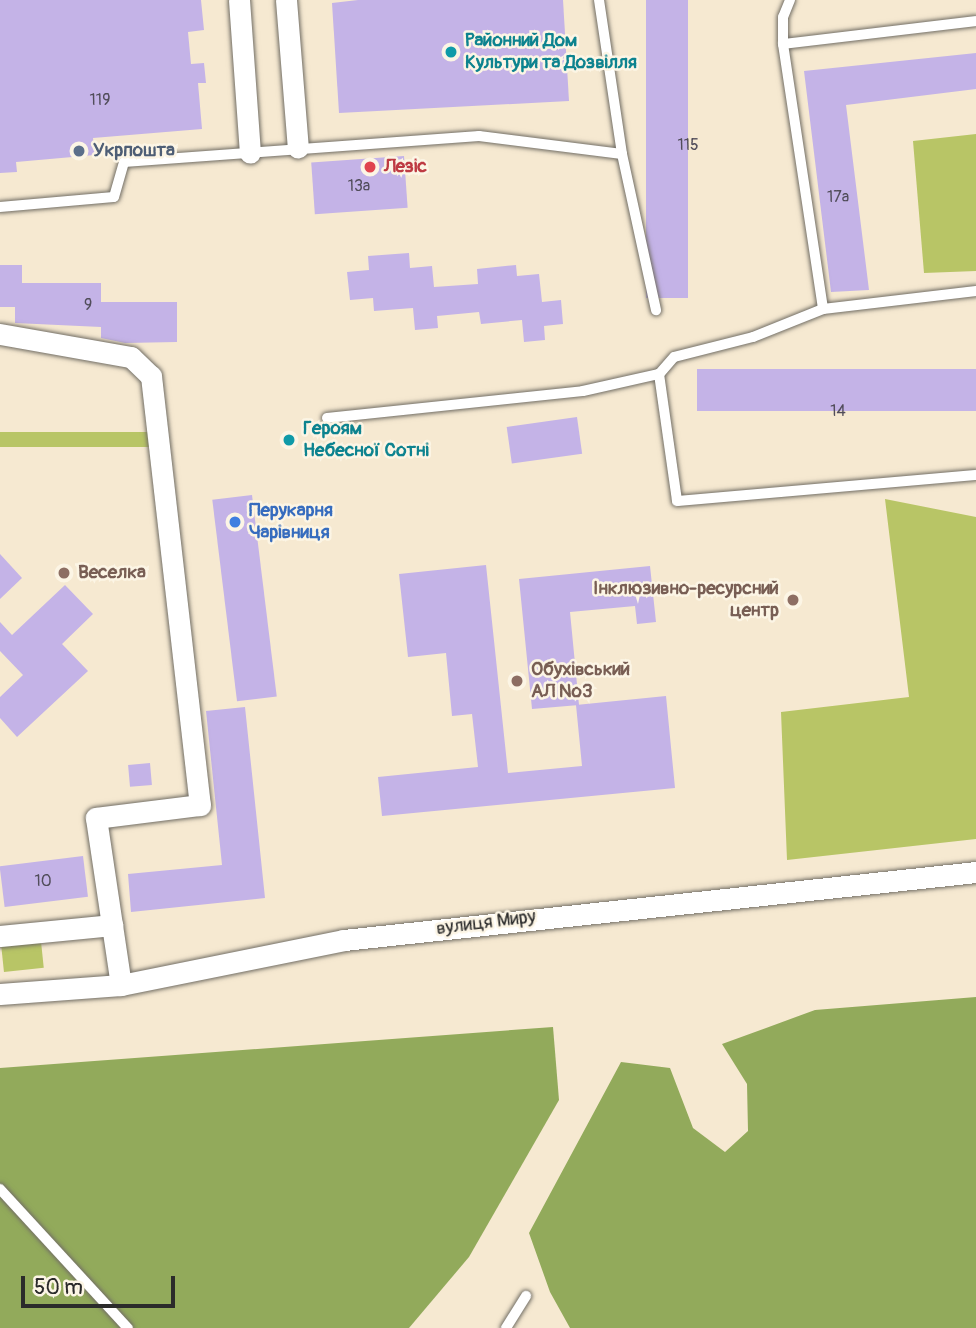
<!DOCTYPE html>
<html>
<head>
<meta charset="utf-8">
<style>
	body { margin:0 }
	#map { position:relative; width:976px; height:1328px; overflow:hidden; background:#f6e9d1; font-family:Pangolin,sans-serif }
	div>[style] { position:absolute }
	.green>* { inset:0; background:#b8c566; transform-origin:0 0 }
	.forest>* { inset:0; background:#92aa5b }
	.building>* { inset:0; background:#c4b3e7; transform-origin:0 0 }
	.roads { filter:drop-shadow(0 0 2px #726e65) drop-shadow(0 0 2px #726e65) }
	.service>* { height:10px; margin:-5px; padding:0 5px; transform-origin:5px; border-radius:5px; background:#fff }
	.minor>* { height:21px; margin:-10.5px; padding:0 10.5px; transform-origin:10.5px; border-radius:10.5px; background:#fff }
	.dots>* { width:19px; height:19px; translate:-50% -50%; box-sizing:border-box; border:4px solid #fcf5e5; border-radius:50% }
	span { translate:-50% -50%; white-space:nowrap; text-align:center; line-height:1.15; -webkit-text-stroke:5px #fcf5e5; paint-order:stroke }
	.number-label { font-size:16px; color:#514d5a }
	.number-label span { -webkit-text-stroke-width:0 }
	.culture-label { font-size:19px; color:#0d838f; font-weight:700 }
	.left { translate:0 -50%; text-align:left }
	.service-label { font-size:19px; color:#4e5e75; font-weight:700 }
	.health-label { font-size:19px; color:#be3a42; font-weight:700 }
	.shop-label { font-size:19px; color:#366cbe; font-weight:700 }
	.education-label { font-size:19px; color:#785e54; font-weight:700 }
	.right { translate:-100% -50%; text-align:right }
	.street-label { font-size:19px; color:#2b2b2b }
	.scale { position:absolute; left:21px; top:1276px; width:154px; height:32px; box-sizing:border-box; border:4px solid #2b2b2b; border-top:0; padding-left:9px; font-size:21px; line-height:24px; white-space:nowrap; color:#2b2b2b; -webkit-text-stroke:5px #fcf5e5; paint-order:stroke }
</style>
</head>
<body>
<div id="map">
	<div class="green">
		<i style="clip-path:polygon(976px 134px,976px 271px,924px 273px,913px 141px)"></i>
		<i style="left:155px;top:432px;width:15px;height:156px;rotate:90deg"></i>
		<i style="clip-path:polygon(885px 499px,976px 517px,976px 839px,787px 860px,781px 712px,909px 697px)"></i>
		<i style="left:40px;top:932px;width:36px;height:40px;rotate:84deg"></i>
	</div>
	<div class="forest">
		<i style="clip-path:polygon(976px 997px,976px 1328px,570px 1328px,550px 1292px,529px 1233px,621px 1062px,670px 1068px,693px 1128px,725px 1152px,748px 1131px,747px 1084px,722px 1044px,815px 1010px)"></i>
		<i style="clip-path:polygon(553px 1027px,559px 1100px,469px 1257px,409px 1328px,0 1328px,0 1068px)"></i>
	</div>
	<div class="building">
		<i style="clip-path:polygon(0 0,201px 0,204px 30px,188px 32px,191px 64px,204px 63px,206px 83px,198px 83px,202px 129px,93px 138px,95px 155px,16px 162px,17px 172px,0 173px)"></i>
		<i style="clip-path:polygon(358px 0,563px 0,569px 101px,339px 113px,332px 3px)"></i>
		<i style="left:646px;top:0;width:42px;height:298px"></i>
		<i style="clip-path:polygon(976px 53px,976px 89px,846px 105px,869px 290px,831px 292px,804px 71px)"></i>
		<i style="left:404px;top:156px;width:52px;height:93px;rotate:86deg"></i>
		<i style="clip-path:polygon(409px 253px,410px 268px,432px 266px,434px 287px,478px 284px,477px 269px,516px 265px,517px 276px,539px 274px,542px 302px,561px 300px,563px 324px,544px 326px,545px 340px,524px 342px,522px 320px,481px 324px,479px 312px,437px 316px,438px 328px,415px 330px,413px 308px,374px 311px,373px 298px,350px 300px,347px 272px,369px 270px,368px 256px)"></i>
		<i style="clip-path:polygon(0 265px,22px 265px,22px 283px,101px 283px,101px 302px,177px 302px,177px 342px,125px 343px,101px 338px,101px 327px,15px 323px,15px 307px,0 307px)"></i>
		<i style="left:976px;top:369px;width:42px;height:279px;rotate:90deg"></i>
		<i style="left:577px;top:417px;width:37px;height:71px;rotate:82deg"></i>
		<i style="left:252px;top:495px;width:203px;height:40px;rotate:83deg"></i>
		<i style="clip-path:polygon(0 554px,22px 578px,0 599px)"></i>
		<i style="clip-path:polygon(486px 565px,508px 773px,582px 766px,576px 705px,666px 696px,675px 788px,382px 816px,378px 777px,478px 767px,472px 714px,452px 716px,446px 653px,408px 657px,399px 574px)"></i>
		<i style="clip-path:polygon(650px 566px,656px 622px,637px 624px,635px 606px,570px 612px,579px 705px,532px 709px,519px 579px)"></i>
		<i style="clip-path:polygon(65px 585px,93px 614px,62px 644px,88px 671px,17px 737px,0 718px,0 697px,23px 675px,0 651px,0 622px,12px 635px)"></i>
		<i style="clip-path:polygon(245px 707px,265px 898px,131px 912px,128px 874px,222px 865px,206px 711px)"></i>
		<i style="left:150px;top:763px;width:22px;height:22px;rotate:85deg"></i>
		<i style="left:83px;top:856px;width:41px;height:84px;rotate:83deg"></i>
	</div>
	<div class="roads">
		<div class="service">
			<i style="left:599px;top:0;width:156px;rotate:81.5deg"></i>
			<i style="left:622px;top:154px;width:160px;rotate:77.7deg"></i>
			<i style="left:790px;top:0;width:18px;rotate:112deg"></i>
			<i style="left:783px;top:17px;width:27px;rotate:90deg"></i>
			<i style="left:783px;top:44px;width:268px;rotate:81.4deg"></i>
			<i style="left:783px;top:44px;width:194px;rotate:-6.8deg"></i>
			<i style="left:0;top:207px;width:114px;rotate:-5deg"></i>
			<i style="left:114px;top:197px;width:36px;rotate:-74deg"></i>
			<i style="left:124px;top:162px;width:356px;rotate:-4.2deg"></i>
			<i style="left:479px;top:136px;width:144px;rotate:7.2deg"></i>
			<i style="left:976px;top:291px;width:154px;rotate:173.3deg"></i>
			<i style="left:823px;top:309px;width:75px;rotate:158.2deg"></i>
			<i style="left:753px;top:337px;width:81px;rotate:165.8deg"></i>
			<i style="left:674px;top:357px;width:23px;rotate:131deg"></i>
			<i style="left:659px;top:374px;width:128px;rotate:81.9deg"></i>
			<i style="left:677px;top:501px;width:300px;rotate:-5deg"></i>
			<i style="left:327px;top:418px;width:257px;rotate:-6deg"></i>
			<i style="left:583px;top:391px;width:78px;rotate:-12.6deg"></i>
			<i style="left:0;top:1189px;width:189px;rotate:47.4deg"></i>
			<i style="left:506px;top:1328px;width:38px;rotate:-58deg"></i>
		</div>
		<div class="minor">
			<i style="left:239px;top:0;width:153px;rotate:85.9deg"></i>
			<i style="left:286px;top:0;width:148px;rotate:85.4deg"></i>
			<i style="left:0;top:334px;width:133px;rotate:10deg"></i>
			<i style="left:131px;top:357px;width:28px;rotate:44deg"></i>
			<i style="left:151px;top:376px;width:432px;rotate:83.5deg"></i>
			<i style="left:200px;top:805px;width:105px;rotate:172.9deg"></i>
			<i style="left:96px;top:818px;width:169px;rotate:81.5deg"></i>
			<i style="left:0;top:936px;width:113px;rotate:-5.6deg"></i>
			<i style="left:0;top:994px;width:121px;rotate:-4.3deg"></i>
			<i style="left:121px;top:985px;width:227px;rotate:-11.4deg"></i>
			<i style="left:344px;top:940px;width:636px;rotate:-6.14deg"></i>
		</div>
	</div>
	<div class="dots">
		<i style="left:451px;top:52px;background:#0f9aa8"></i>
		<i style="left:79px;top:151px;background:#5c6f8a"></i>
		<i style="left:370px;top:167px;background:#e0444e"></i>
		<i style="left:289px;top:440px;background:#0f9aa8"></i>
		<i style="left:235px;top:522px;background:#3f7fe0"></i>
		<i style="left:64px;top:573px;background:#8d6e63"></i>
		<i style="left:793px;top:600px;background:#8d6e63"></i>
		<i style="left:517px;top:681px;background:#8d6e63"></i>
	</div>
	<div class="number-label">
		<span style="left:100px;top:100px">119</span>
		<span style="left:688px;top:145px">115</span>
		<span style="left:359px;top:186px">13а</span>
		<span style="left:838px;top:197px">17а</span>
		<span style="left:88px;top:305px">9</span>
		<span style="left:838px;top:411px">14</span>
		<span style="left:43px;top:881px">10</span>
	</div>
	<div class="culture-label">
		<span class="left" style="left:465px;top:52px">Районний Дом<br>Культури та Дозвілля</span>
		<span class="left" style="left:303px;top:440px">Героям<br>Небесної Сотні</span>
	</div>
	<div class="service-label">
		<span class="left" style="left:93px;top:151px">Укрпошта</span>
	</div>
	<div class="health-label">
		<span class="left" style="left:384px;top:167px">Лезіс</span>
	</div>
	<div class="shop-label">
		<span class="left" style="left:249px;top:522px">Перукарня<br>Чарівниця</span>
	</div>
	<div class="education-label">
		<span class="left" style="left:78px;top:573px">Веселка</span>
		<span class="right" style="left:779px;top:600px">Інклюзивно-ресурсний<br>центр</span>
		<span class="left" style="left:531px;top:681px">Обухівський<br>АЛ №3</span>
	</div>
	<div class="street-label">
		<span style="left:486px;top:923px;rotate:-7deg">вулиця Миру</span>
	</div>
	<div class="scale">50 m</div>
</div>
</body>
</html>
